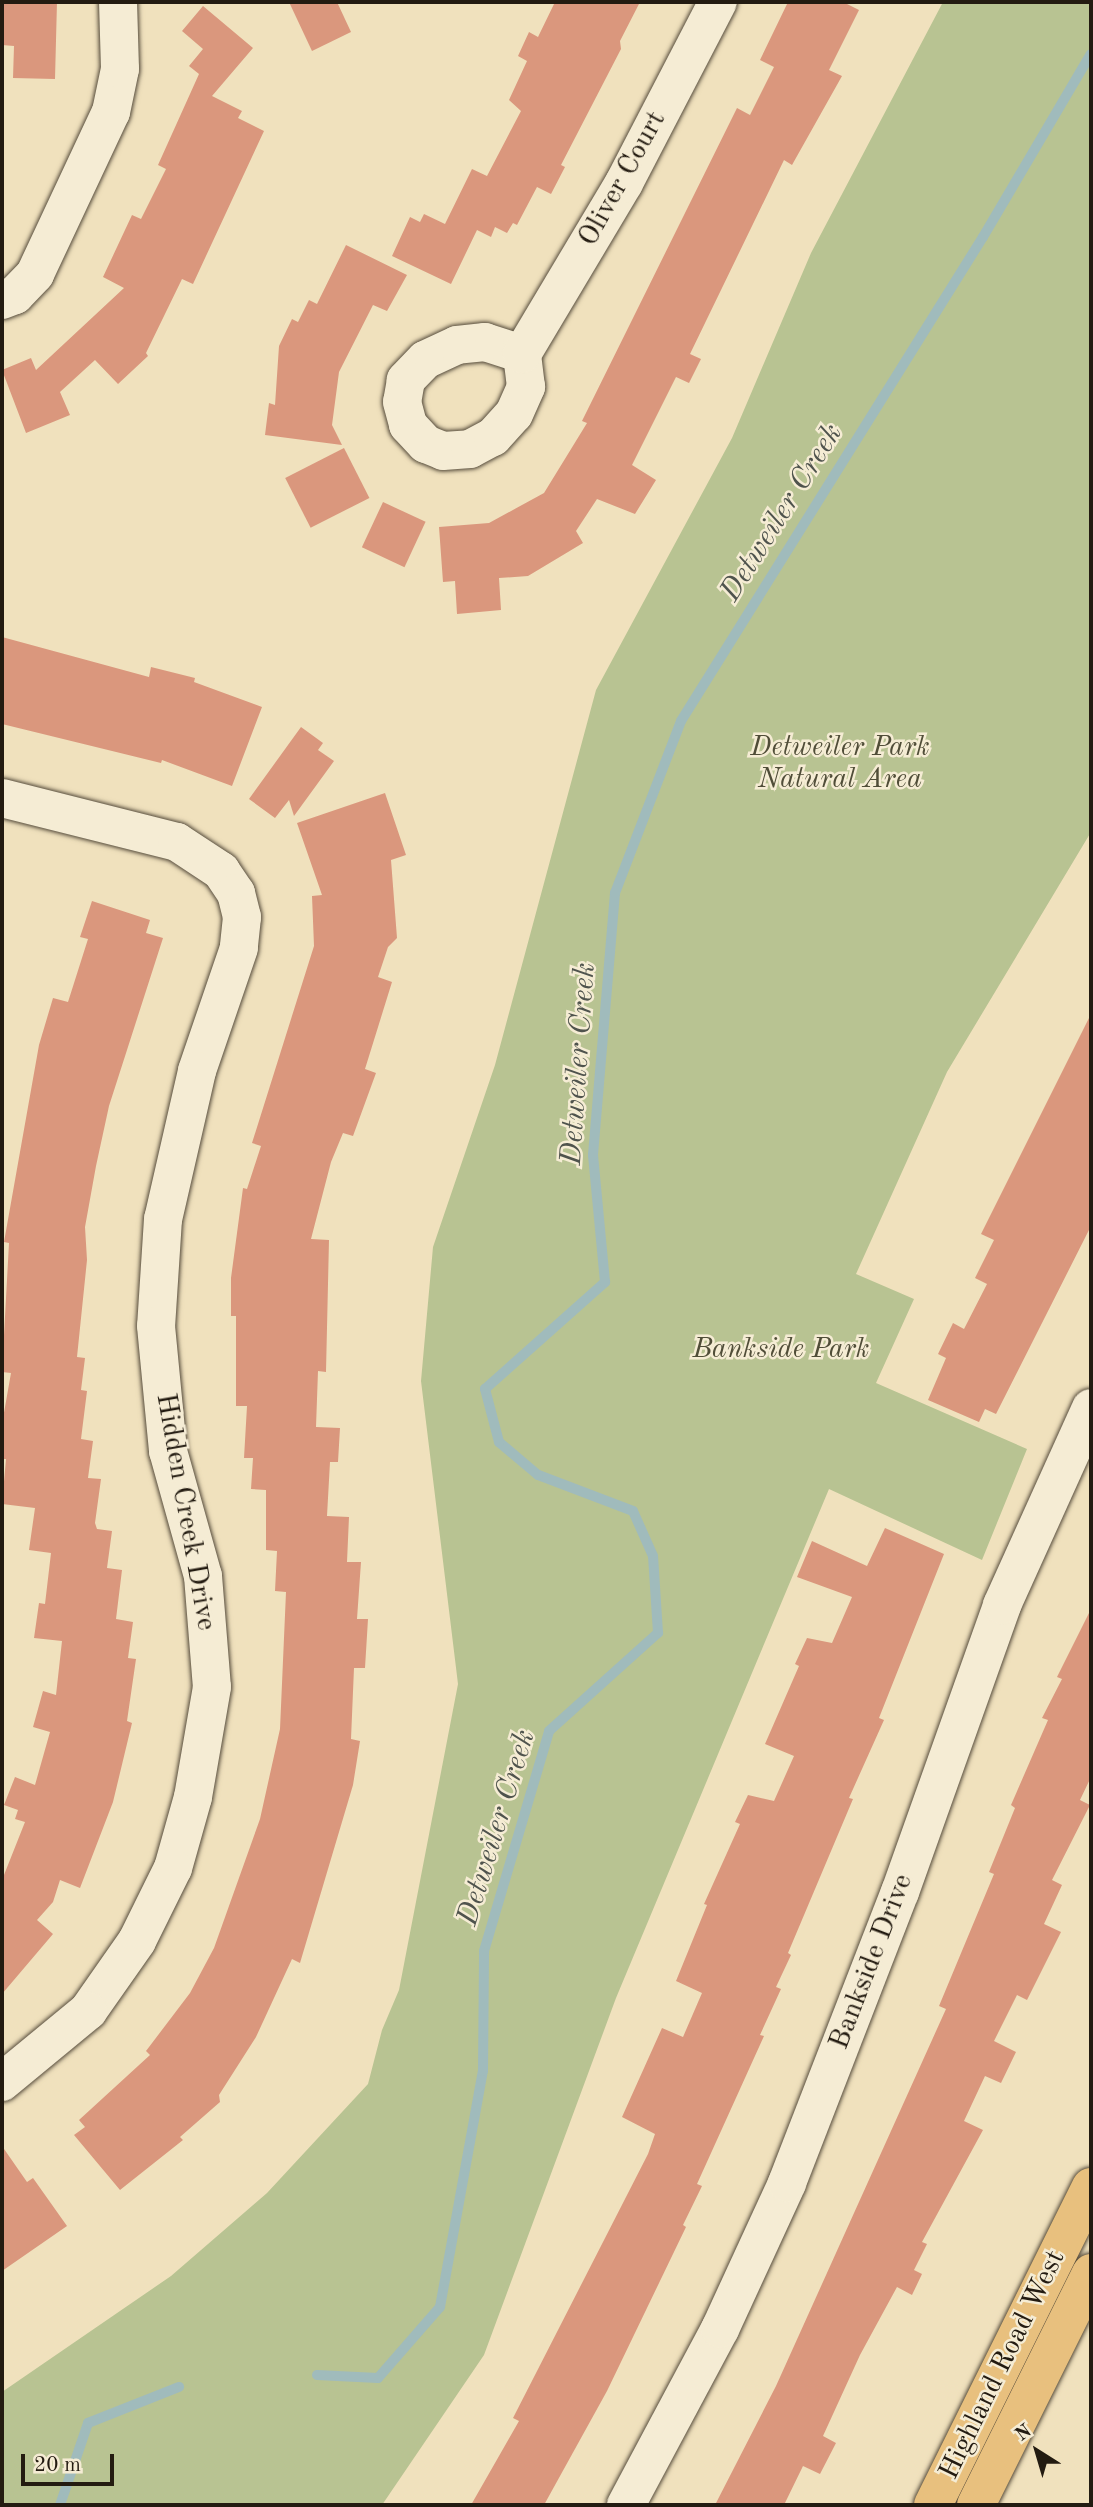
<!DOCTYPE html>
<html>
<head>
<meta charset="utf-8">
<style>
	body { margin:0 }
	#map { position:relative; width:1093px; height:2507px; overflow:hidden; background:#f0e1bd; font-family:"Old Standard TT",serif }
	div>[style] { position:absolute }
	.green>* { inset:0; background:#b8c392 }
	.stream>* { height:10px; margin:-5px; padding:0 5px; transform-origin:5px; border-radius:5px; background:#a0bbbc }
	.building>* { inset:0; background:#da977d; transform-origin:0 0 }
	.roads { filter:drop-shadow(0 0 2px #564c3c) drop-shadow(0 0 2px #564c3c) }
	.minor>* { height:38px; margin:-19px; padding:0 19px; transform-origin:19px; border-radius:19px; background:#f5ecd4 }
	.major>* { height:38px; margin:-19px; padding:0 19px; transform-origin:19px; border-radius:19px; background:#e8c07e }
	span { translate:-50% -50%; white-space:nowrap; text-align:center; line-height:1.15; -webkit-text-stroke:5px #f5ecd4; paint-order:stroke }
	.street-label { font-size:28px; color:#231b11 }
	.park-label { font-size:28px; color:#504d38; font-style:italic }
	.water-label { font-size:30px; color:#4f534d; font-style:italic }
	.frame { position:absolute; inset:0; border:4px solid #231b11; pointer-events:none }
	.north { position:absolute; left:1002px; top:2416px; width:70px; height:70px; -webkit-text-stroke:5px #f5ecd4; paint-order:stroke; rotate:323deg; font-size:19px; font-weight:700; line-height:28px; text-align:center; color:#231b11 }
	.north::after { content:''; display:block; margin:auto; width:24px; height:32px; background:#231b11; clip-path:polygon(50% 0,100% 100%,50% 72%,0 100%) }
	.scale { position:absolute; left:21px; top:2454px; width:93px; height:32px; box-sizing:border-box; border:4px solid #231b11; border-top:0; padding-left:9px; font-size:21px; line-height:24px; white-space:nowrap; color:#231b11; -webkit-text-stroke:5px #f5ecd4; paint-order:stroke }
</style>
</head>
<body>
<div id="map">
	<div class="green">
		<i style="clip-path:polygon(943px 2px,1091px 2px,1091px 832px,947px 1072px,856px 1274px,914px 1299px,876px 1383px,1027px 1449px,982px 1560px,829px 1489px,616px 1998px,484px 2355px,382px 2505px,2px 2505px,2px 2392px,171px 2276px,267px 2193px,368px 2084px,382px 2030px,399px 1990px,458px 1684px,421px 1381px,433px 1247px,495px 1065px,596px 690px,732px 438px,811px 253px)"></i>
	</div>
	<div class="stream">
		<i style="left:317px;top:2375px;width:61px;rotate:2.8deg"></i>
		<i style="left:378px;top:2378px;width:94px;rotate:-48.9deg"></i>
		<i style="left:440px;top:2307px;width:240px;rotate:-79.7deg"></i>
		<i style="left:483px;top:2071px;width:120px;rotate:-89.5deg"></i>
		<i style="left:484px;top:1951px;width:229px;rotate:-73.5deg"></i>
		<i style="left:549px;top:1731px;width:147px;rotate:-42deg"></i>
		<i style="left:658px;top:1633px;width:77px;rotate:-93.7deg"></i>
		<i style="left:653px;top:1556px;width:49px;rotate:-114deg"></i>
		<i style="left:633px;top:1511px;width:102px;rotate:-159.2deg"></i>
		<i style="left:538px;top:1475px;width:51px;rotate:-139.8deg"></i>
		<i style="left:499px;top:1442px;width:55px;rotate:-104.8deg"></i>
		<i style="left:485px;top:1389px;width:161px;rotate:-41.7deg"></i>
		<i style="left:605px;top:1282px;width:128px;rotate:-95.4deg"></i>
		<i style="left:593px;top:1155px;width:263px;rotate:-85.2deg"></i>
		<i style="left:615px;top:893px;width:184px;rotate:-69deg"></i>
		<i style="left:681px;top:721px;width:570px;rotate:-58.04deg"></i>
		<i style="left:983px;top:237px;width:212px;rotate:-59.5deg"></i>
		<i style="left:60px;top:2505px;width:87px;rotate:-71.1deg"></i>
		<i style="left:88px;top:2423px;width:98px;rotate:-21.6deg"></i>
	</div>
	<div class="building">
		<i style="clip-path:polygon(3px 2px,57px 2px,55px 79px,13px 78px,14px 46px,2px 45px)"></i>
		<i style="clip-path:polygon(289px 2px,337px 2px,351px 32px,312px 51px)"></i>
		<i style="clip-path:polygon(555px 2px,640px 2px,620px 41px,621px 49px,561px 165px,565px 167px,551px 194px,537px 187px,517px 225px,513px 223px,507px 233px,495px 227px,491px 237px,477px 230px,451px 284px,392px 256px,410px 217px,420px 222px,424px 214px,445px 224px,472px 169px,487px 176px,521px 111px,509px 100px,527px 61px,518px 56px,529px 32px,538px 37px)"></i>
		<i style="clip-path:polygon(788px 2px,843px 2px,859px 10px,829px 70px,842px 76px,792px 165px,784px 160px,690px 354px,701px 359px,689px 383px,676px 377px,632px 465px,656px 480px,635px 514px,597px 499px,576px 531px,583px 543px,528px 576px,499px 578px,501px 610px,457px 614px,455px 581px,443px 582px,439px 527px,489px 523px,544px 493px,587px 423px,582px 421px,737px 108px,750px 115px,774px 67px,760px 60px)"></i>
		<i style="clip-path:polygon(203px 6px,253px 48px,212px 96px,242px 111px,238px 118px,264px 131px,193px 284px,182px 279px,146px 353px,148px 356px,118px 384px,95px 360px,60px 392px,70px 415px,26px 433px,2px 370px,31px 358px,36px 370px,124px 288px,103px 277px,132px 215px,141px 219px,166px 169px,158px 165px,199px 74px,189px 66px,203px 49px,182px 31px)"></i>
		<i style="clip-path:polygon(346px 245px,407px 275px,387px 311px,373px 305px,339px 372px,332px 425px,342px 445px,265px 435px,269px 403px,275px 405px,279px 346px,292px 319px,298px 322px,309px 300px,317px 304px)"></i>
		<i style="left:344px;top:448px;width:56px;height:66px;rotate:63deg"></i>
		<i style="left:383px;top:502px;width:47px;height:50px;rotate:25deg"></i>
		<i style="clip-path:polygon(2px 637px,149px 677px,151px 667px,195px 678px,194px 682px,262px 707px,232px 786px,162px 760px,161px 763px,2px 724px)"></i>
		<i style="clip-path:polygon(301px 727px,323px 743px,318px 750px,334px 761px,294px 816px,289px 800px,275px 818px,249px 799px)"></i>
		<i style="clip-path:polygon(385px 793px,406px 855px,391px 860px,397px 938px,388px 947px,378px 977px,392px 982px,365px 1069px,376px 1073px,353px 1136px,343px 1133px,331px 1162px,311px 1239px,329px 1240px,326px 1372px,318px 1371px,316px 1427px,340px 1428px,338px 1462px,330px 1462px,327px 1516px,349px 1517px,347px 1562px,361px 1562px,357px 1619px,368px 1619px,365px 1668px,354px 1668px,351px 1739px,360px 1741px,353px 1785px,300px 1963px,292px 1959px,256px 2037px,219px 2095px,220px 2102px,180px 2137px,183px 2140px,120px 2190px,74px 2135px,85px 2127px,79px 2120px,150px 2055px,146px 2051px,190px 1993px,214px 1948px,260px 1819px,280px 1729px,286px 1592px,275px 1591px,277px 1551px,266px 1550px,266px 1490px,251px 1489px,253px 1458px,244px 1458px,247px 1406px,236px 1406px,236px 1316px,231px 1316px,231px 1278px,243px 1188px,247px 1189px,261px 1146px,252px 1143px,314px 946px,312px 896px,322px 895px,297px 823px)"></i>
		<i style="clip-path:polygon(92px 901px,150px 920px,146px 933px,163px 938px,109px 1106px,96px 1166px,85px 1227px,87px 1260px,77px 1357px,85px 1358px,81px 1390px,87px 1391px,81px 1439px,93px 1441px,88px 1478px,101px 1479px,95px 1523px,97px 1529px,112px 1531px,107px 1568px,122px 1570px,116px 1619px,133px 1622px,128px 1658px,136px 1659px,127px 1721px,132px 1723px,113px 1802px,80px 1888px,60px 1880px,53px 1902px,37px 1920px,53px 1934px,2px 1994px,2px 1880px,25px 1822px,15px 1819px,18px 1810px,4px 1805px,15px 1777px,35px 1785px,50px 1732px,33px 1727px,43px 1691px,56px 1695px,62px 1641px,34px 1638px,39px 1603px,45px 1604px,51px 1553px,29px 1550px,35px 1508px,2px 1504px,6px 1459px,2px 1459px,2px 1424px,11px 1373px,2px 1372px,9px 1243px,4px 1242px,39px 1045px,53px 998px,68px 1002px,88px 939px,80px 937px)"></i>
		<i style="clip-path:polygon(1091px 1014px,1091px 1226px,996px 1414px,985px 1409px,979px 1422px,928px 1400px,946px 1358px,938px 1354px,953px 1323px,964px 1329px,987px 1284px,975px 1278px,994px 1240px,981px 1234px)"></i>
		<i style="clip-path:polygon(885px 1528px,944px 1554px,879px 1718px,884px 1720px,849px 1798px,853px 1799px,788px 1953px,791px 1955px,776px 1987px,781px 1989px,760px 2035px,764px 2036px,697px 2184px,702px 2186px,683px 2225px,686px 2227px,607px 2391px,544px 2505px,471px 2505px,519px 2421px,513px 2418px,648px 2154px,655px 2134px,622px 2117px,662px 2028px,683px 2037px,702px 1993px,676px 1981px,707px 1905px,704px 1904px,740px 1824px,735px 1822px,748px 1795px,774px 1801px,794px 1756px,765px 1744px,799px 1666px,795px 1664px,807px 1638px,832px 1643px,852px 1597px,797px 1577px,812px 1541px,867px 1566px)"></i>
		<i style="clip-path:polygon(1091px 1609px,1091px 1777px,1080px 1800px,1090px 1805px,1052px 1880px,1062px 1885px,1044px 1924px,1061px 1932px,1027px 2000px,1017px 1995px,994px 2041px,1016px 2052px,1001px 2083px,985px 2076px,964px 2121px,983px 2130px,922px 2242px,927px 2244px,914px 2270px,922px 2274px,912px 2295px,897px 2287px,860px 2355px,823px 2436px,836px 2443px,820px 2474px,803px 2466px,784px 2505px,715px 2505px,776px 2386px,946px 2009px,939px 2006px,994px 1874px,989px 1872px,1015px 1808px,1011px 1805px,1048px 1720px,1042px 1718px,1062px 1679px,1057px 1677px)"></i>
		<i style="clip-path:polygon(2px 2146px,27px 2182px,33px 2178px,67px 2226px,2px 2271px)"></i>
	</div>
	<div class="roads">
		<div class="minor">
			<i style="left:2px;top:300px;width:14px;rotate:-21deg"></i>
			<i style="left:15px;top:295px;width:29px;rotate:-46deg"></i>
			<i style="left:35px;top:274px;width:179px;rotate:-64.9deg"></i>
			<i style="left:111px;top:112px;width:44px;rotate:-78.2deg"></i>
			<i style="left:120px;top:69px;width:67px;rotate:-91.7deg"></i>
			<i style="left:522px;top:354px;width:39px;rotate:-162deg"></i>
			<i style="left:485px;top:342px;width:28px;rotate:174deg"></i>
			<i style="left:457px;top:345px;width:35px;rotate:155deg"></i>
			<i style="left:425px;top:360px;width:28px;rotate:134deg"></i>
			<i style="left:406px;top:380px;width:22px;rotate:100deg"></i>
			<i style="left:402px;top:402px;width:24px;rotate:75deg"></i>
			<i style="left:408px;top:425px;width:26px;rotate:47deg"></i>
			<i style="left:426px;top:444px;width:18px;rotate:22deg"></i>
			<i style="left:443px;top:451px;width:27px;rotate:-4deg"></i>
			<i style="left:470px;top:449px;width:26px;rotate:-28deg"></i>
			<i style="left:493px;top:437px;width:31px;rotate:-48deg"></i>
			<i style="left:514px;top:414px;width:30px;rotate:-66deg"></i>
			<i style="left:526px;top:387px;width:33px;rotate:-97deg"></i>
			<i style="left:522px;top:354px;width:199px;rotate:-59.2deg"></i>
			<i style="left:624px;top:183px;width:204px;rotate:-62.6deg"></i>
			<i style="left:2px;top:798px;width:180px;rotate:14.1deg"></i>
			<i style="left:177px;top:842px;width:53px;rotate:33.4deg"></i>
			<i style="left:221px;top:871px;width:27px;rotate:56deg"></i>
			<i style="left:236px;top:893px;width:25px;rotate:76deg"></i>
			<i style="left:242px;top:917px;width:31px;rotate:96deg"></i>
			<i style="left:239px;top:948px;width:130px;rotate:108.9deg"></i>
			<i style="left:197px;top:1071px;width:152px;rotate:102.9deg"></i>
			<i style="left:163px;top:1219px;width:107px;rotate:93.7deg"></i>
			<i style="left:156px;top:1326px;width:126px;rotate:84.5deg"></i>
			<i style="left:168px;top:1451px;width:130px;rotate:74.4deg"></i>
			<i style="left:203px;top:1576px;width:111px;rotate:85.4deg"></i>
			<i style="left:212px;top:1687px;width:112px;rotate:99.8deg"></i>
			<i style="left:193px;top:1797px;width:74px;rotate:105.7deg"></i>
			<i style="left:173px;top:1868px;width:81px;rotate:116.3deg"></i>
			<i style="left:137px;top:1941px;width:85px;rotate:125deg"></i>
			<i style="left:88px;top:2011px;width:112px;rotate:140.5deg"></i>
			<i style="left:626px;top:2505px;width:200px;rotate:-61.9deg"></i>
			<i style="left:720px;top:2329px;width:161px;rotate:-65.3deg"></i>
			<i style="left:787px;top:2183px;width:312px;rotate:-68.8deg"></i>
			<i style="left:900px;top:1892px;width:305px;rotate:-70.4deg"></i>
			<i style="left:1002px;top:1605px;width:216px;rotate:-65.7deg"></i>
		</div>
		<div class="major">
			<i style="left:933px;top:2505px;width:355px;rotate:-63.6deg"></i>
			<i style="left:976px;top:2505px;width:259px;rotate:-63.6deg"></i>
		</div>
	</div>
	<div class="street-label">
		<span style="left:623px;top:179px;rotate:-61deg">Oliver Court</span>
		<span style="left:185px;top:1512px;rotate:80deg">Hidden Creek Drive</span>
		<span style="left:872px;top:1962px;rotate:-69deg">Bankside Drive</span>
		<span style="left:1003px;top:2365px;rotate:-64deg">Highland Road West</span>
	</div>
	<div class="park-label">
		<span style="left:840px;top:764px">Detweiler Park<br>Natural Area</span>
		<span style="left:781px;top:1350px">Bankside Park</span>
	</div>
	<div class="water-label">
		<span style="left:782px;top:513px;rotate:-58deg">Detweiler Creek</span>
		<span style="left:579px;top:1064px;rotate:-86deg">Detweiler Creek</span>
		<span style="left:497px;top:1828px;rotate:-73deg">Detweiler Creek</span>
	</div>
	<div class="frame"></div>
	<div class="north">N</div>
	<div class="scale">20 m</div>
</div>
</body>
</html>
